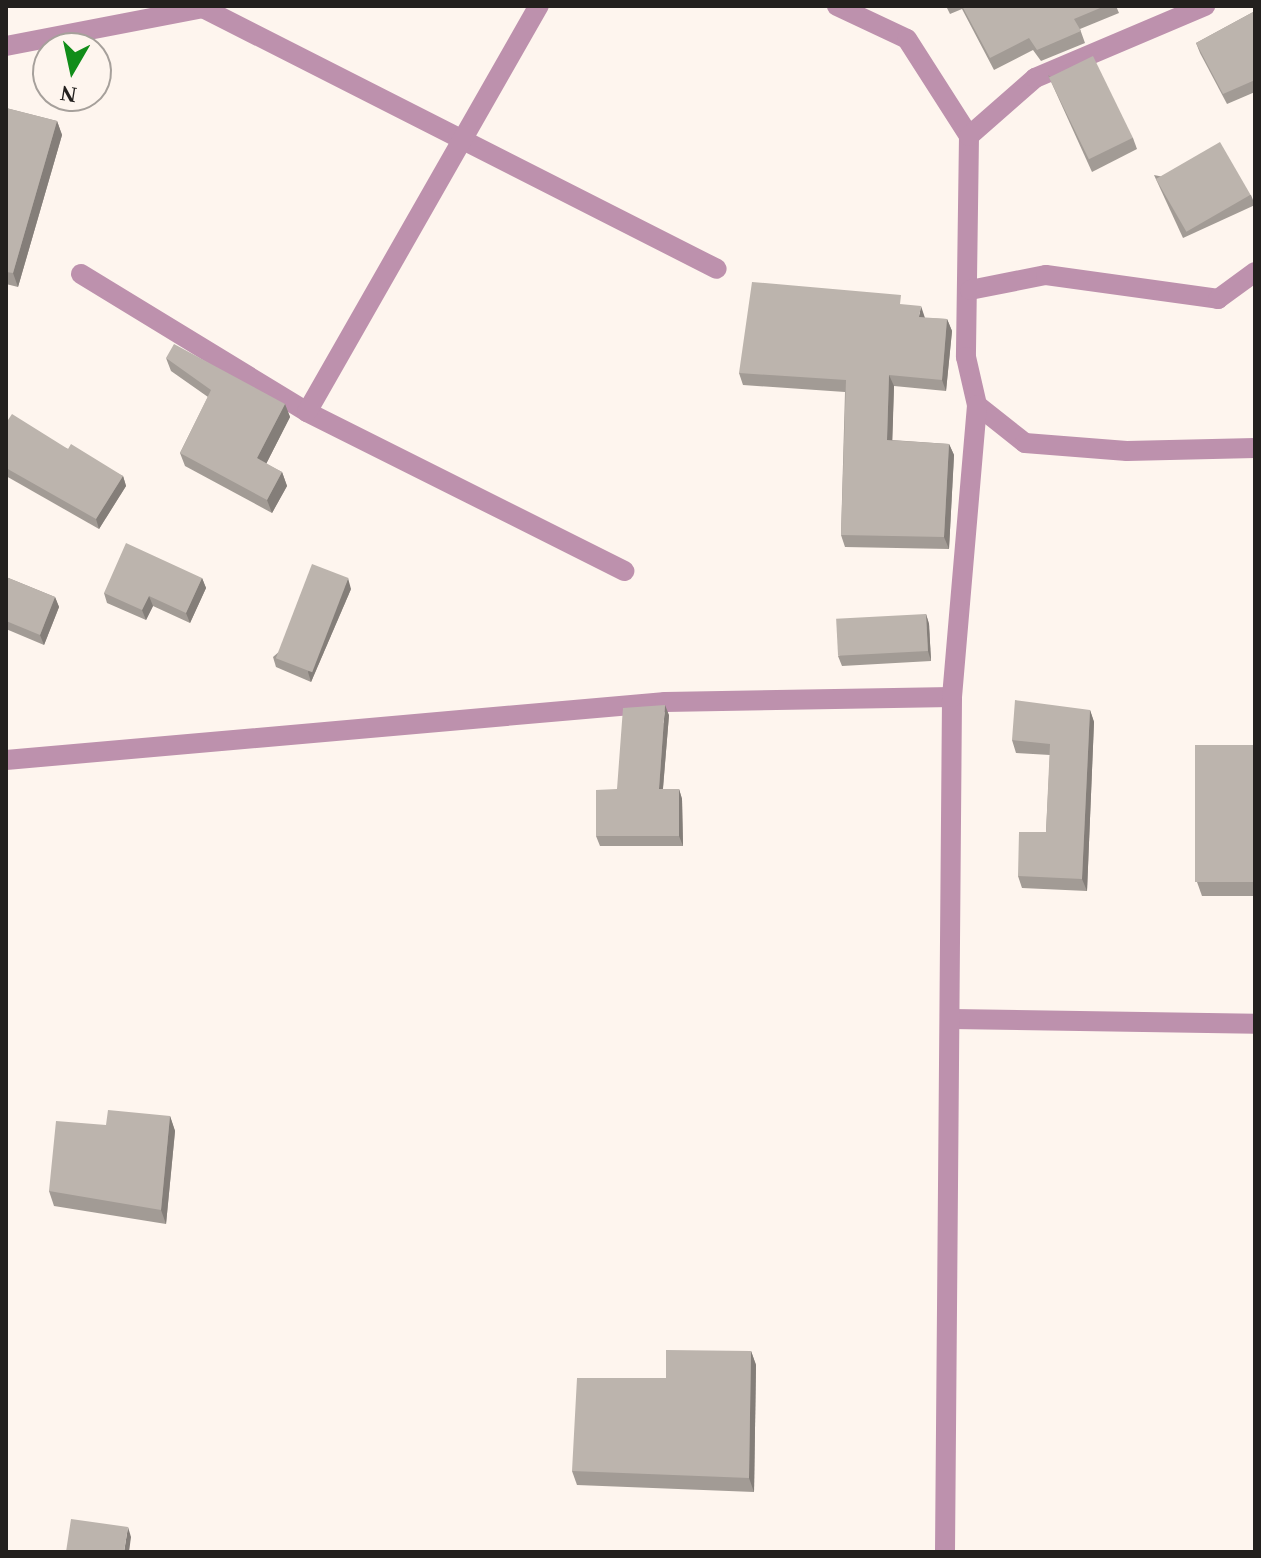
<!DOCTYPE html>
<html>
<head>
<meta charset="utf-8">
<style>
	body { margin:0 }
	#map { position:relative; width:1261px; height:1558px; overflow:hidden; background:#fef5ee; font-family:Georgia,serif }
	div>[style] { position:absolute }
	.minor>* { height:20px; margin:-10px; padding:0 10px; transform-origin:10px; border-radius:10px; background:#bd91ad }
	.wall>* { inset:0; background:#a29b95 }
	.shaded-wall>* { inset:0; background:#847e79 }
	.building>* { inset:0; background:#bcb4ad; transform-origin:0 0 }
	span { translate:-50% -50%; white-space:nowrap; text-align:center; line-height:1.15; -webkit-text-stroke:8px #fef5ee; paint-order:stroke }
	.frame { position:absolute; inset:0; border:8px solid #23201e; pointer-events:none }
	.north { position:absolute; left:32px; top:32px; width:80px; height:80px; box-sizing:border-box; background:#fef5ee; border:2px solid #a6a09b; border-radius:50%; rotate:189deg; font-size:22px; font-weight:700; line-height:32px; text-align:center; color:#23201e }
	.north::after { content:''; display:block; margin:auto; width:28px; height:36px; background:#118d19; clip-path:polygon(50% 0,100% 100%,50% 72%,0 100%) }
</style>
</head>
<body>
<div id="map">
	<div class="minor">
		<i style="left:837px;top:6px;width:77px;rotate:25.2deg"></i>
		<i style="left:907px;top:39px;width:115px;rotate:57.4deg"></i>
		<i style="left:969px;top:136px;width:221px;rotate:90.8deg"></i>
		<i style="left:966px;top:357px;width:49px;rotate:77.1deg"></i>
		<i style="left:977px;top:405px;width:61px;rotate:38.4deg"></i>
		<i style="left:1025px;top:443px;width:102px;rotate:4.5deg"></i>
		<i style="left:1127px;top:451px;width:128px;rotate:-1.3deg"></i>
		<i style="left:6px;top:46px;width:201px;rotate:-10.9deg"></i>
		<i style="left:203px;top:8px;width:576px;rotate:26.92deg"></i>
		<i style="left:969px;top:136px;width:88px;rotate:-41.3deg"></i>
		<i style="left:1035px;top:78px;width:185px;rotate:-23deg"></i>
		<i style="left:81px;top:274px;width:265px;rotate:31.4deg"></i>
		<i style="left:307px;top:412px;width:355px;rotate:26.6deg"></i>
		<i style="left:970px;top:290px;width:77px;rotate:-11.2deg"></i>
		<i style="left:1046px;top:275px;width:174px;rotate:7.9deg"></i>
		<i style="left:1218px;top:299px;width:46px;rotate:-36.1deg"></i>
		<i style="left:307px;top:412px;width:468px;rotate:-60.3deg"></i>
		<i style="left:6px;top:760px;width:662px;rotate:-5.03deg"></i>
		<i style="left:665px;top:702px;width:287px;rotate:-1deg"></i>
		<i style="left:952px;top:1019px;width:303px;rotate:0.9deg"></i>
		<i style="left:945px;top:1552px;width:855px;rotate:-89.53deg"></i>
		<i style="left:952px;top:697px;width:293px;rotate:-85.1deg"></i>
	</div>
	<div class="wall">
		<i style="clip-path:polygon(946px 6px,1116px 6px,1119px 13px,1080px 29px,1085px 43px,1041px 61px,1033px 50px,994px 70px,962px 9px,950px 14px)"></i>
		<i style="clip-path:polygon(1255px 11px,1255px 92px,1227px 104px,1200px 53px,1196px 43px)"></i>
		<i style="clip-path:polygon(1048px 75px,1133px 138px,1137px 149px,1092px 172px)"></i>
		<i style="clip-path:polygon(6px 108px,57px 121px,62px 135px,18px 287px,6px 284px)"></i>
		<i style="clip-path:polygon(1154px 175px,1251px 195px,1255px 205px,1183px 238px)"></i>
		<i style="clip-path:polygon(905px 305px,925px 318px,947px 319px,952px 331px,946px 391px,894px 386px,892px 440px,949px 444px,954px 455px,949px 549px,845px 547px,841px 535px,845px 392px,743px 385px,739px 373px)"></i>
		<i style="clip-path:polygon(166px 358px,285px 404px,290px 417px,266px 464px,282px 472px,287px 486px,272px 513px,185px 466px,180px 453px,208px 397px,171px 371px)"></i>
		<i style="clip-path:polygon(6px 423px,68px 449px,123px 476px,126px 486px,99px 529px,6px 476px)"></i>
		<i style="clip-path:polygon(6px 577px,55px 597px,59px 607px,44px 645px,6px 629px)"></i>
		<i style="clip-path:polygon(202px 578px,206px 588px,190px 623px,153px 606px,146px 620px,107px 603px,104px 593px)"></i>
		<i style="clip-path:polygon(351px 589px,311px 682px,276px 667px,273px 657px)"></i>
		<i style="clip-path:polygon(926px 614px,929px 624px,931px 661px,842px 666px,838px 656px)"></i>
		<i style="clip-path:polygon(1090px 710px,1094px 722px,1087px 891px,1022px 888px,1018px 876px,1046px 832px,1050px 755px,1016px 753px,1012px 740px)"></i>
		<i style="clip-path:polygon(669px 715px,663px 789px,679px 789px,682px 799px,683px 846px,600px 846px,596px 836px,617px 789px)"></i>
		<i style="clip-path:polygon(1255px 745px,1255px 896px,1202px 896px,1197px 882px)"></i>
		<i style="clip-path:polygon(170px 1116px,175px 1131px,166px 1224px,54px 1206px,49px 1191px,106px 1125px)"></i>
		<i style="clip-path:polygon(751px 1351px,756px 1365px,754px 1492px,577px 1485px,572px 1471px,666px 1378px)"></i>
	</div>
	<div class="shaded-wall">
		<i style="clip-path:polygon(57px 121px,62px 135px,18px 287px,13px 273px)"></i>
		<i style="clip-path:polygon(921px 306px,925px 318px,919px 317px)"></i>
		<i style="clip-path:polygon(947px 319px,952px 331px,946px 391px,942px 380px)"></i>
		<i style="clip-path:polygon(889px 375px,894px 386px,892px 452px,887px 440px)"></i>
		<i style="clip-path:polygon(285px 404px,290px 417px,262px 472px,257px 458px)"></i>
		<i style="clip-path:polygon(949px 444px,954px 455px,949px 549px,944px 537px)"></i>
		<i style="clip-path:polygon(282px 472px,287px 486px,272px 513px,267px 500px)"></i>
		<i style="clip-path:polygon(123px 476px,126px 486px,99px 529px,96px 519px)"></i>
		<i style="clip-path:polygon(202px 578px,206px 588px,190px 623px,186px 613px)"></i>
		<i style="clip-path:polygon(348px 578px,351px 589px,311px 682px,308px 672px)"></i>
		<i style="clip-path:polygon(149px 596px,153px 606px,146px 620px,142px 610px)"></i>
		<i style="clip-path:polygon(55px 597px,59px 607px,44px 645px,40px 635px)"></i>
		<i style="clip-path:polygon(926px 614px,929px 624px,931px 661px,928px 651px)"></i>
		<i style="clip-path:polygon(665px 705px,669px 715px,662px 799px,659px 789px)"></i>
		<i style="clip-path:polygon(1090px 710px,1094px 722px,1087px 891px,1082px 879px)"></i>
		<i style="clip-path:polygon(679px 789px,682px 799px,683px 846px,679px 836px)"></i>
		<i style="clip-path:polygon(170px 1116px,175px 1131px,166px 1224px,161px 1210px)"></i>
		<i style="clip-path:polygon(751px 1351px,756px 1365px,754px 1492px,749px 1478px)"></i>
		<i style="clip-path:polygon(128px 1527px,131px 1537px,129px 1552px,124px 1552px)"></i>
	</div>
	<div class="building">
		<i style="clip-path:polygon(962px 6px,1105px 6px,1074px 19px,1081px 31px,1037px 50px,1029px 38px,990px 58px)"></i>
		<i style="clip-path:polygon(1255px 11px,1255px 80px,1223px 94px,1196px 43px)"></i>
		<i style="left:1093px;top:56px;width:91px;height:49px;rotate:64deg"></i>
		<i style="clip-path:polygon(6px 108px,57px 121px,13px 273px,6px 272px)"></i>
		<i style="left:1220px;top:142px;width:61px;height:74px;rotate:60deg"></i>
		<i style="clip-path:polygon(752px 282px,901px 295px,900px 304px,921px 306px,919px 317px,947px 319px,942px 380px,889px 375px,887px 440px,949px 444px,944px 537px,841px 535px,846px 380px,739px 373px)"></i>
		<i style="clip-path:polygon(174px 344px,285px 404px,257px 458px,282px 472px,267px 500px,180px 453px,211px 390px,166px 358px)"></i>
		<i style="clip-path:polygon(12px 414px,68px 449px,71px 444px,123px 476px,96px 519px,6px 468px,6px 423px)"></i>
		<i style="clip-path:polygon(126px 543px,202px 578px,186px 613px,149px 596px,142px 610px,104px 593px)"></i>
		<i style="left:312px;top:564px;width:39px;height:101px;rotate:21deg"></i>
		<i style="clip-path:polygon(6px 577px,55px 597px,40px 635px,6px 621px)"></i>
		<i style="left:926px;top:614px;width:37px;height:90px;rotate:87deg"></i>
		<i style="clip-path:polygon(1015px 700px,1090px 710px,1082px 879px,1018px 876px,1019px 832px,1046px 832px,1050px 744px,1012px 740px)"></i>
		<i style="clip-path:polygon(665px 705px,659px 789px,679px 789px,679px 836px,596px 836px,596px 790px,617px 789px,623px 708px)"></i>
		<i style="left:1195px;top:745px;width:60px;height:137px"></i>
		<i style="clip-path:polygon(108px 1110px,170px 1116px,161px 1210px,49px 1191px,56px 1121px,106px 1125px)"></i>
		<i style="clip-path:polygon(666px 1350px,751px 1351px,749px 1478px,572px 1471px,577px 1378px,666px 1378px)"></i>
		<i style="clip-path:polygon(71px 1519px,128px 1527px,124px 1552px,66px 1552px)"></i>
	</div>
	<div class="frame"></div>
	<div class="north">N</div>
</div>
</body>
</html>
